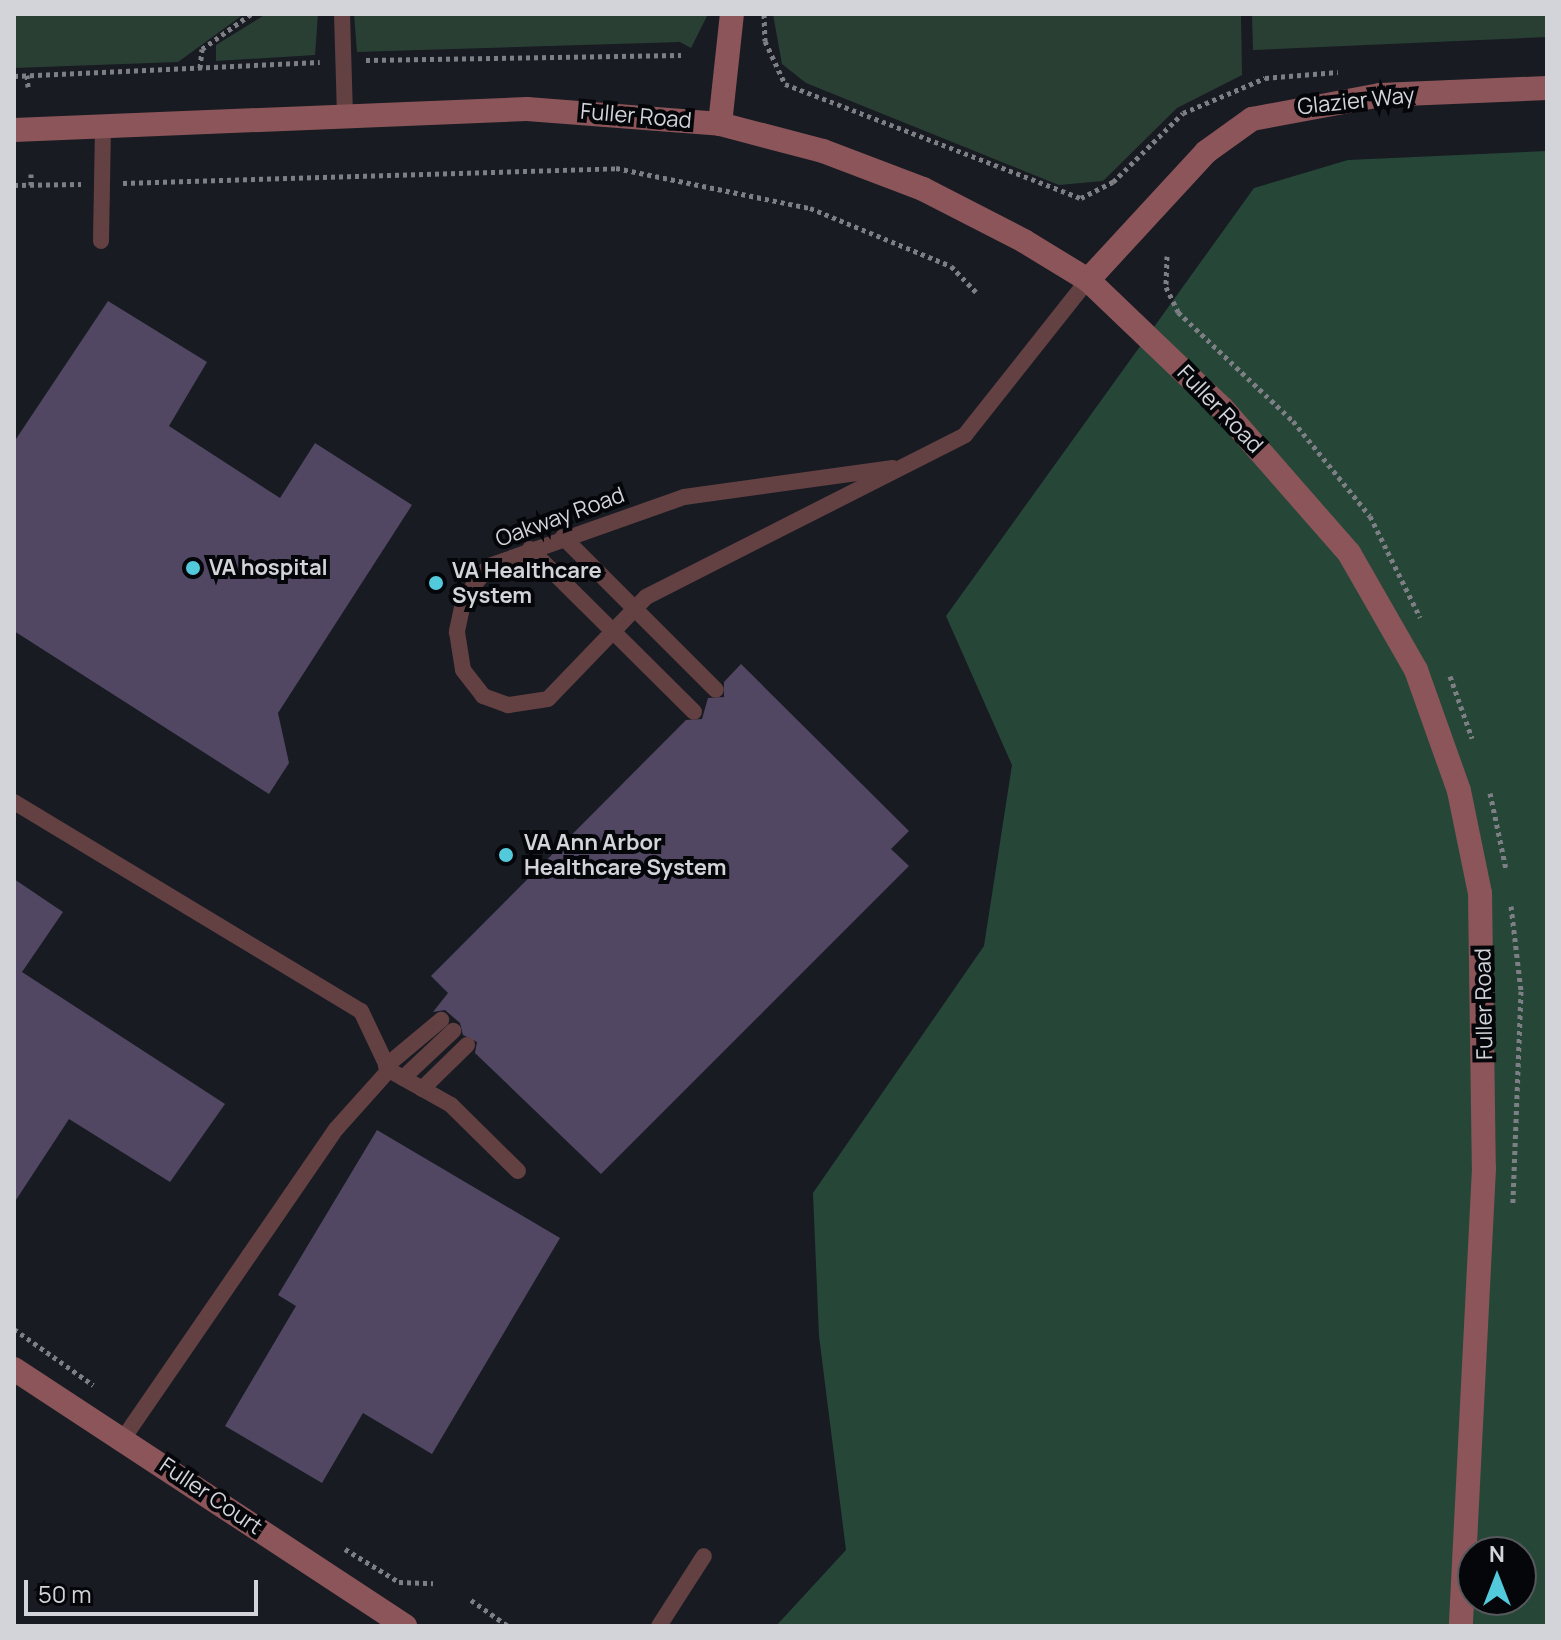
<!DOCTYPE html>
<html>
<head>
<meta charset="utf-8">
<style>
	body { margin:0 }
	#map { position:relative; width:1561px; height:1640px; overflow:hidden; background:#181b22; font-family:Manrope,sans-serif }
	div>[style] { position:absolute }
	.green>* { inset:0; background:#2a3f34 }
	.forest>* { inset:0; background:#264738 }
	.building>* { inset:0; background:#514763 }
	.path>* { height:5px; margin-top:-2.5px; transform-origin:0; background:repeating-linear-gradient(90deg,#7d7f85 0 4px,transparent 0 8px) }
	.lane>* { height:16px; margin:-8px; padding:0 8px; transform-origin:8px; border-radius:8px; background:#634143 }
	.secondary>* { height:24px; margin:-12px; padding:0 12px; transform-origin:12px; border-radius:12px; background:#8c5559 }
	.dots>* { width:22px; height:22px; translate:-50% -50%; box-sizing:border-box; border:4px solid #050609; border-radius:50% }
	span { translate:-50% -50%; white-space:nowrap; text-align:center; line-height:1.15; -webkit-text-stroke:8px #050609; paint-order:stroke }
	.street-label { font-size:22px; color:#d2d4d9 }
	.poi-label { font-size:22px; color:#d2d4d9; font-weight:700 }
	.left { translate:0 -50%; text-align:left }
	.frame { position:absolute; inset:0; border:16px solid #d2d4d9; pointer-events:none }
	.north { position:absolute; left:1457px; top:1536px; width:80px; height:80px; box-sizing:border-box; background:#050609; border:2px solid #57585c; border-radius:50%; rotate:0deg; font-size:22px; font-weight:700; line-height:32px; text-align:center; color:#d2d4d9 }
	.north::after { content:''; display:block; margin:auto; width:28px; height:36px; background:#53cadc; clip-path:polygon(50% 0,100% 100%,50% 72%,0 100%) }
	.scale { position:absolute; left:24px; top:1580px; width:234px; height:36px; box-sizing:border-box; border:4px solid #d2d4d9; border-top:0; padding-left:10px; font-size:24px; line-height:28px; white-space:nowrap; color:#d2d4d9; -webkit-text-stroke:6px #050609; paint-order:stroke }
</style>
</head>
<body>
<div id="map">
	<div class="green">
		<i style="clip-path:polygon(14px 14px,244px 14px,178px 62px,14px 68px)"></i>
		<i style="clip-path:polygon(266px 14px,318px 14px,315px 55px,216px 61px,216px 45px)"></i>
		<i style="clip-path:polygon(354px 14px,708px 14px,691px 48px,680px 42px,357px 52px)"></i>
		<i style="clip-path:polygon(773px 14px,1241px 14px,1242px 75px,1177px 108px,1103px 181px,1059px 185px,806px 83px,782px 64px)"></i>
		<i style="clip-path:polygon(1252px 14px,1547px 14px,1547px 37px,1253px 50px)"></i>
	</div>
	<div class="forest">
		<i style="clip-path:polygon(evenodd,1547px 151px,1547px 1626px,776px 1626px,846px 1550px,819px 1336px,813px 1193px,984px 946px,1012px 765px,946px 616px,1254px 188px,1348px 160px,1547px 151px,1473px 1552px,1521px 1552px,1521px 1600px,1473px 1600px,1473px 1552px)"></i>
	</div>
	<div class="building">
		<i style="clip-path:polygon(108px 301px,207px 362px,169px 426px,280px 498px,315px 443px,412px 505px,278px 713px,289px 763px,269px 794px,14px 631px,14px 442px)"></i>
		<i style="clip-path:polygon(741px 664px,909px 831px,891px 849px,909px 866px,601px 1174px,475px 1053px,477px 1042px,463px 1035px,460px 1023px,445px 1010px,433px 1012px,448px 993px,431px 976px,686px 720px,702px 719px,708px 698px,724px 697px,724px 682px)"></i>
		<i style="clip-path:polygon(14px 879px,63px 912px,22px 972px,225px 1104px,170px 1182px,69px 1119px,14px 1203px)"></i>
		<i style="clip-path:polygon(377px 1130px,560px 1238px,432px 1454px,363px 1413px,322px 1483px,225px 1426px,296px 1306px,278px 1295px)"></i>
	</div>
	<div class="path">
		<i style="left:764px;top:14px;width:27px;rotate:88deg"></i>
		<i style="left:765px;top:41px;width:47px;rotate:65.1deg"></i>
		<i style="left:785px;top:84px;width:317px;rotate:21.1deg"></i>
		<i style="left:1081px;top:198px;width:36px;rotate:-27deg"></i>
		<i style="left:1113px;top:182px;width:98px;rotate:-44.6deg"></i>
		<i style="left:1183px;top:113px;width:89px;rotate:-23.1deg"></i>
		<i style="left:1265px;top:78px;width:73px;rotate:-4.7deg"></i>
		<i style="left:366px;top:60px;width:315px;rotate:-0.9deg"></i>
		<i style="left:200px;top:68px;width:19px;rotate:-84deg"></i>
		<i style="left:202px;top:49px;width:60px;rotate:-35.5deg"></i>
		<i style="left:27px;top:75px;width:12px;rotate:85deg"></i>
		<i style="left:14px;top:76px;width:306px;rotate:-2.6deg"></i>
		<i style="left:123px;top:183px;width:493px;rotate:-1.7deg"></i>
		<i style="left:616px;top:168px;width:198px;rotate:11.7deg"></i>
		<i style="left:810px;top:208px;width:152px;rotate:22.4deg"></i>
		<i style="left:951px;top:266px;width:36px;rotate:46deg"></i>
		<i style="left:14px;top:185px;width:67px;rotate:-0.9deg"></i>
		<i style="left:31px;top:185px;width:11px;rotate:-90deg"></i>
		<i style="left:1167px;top:256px;width:31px;rotate:92deg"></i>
		<i style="left:1166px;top:287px;width:28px;rotate:64deg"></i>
		<i style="left:1178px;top:312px;width:158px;rotate:43.5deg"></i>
		<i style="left:1293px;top:421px;width:122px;rotate:51deg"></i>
		<i style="left:1370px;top:516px;width:113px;rotate:63.7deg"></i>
		<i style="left:1450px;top:676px;width:66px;rotate:70.5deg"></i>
		<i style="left:1490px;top:793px;width:78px;rotate:78.1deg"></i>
		<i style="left:1511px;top:906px;width:86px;rotate:83.3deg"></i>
		<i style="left:1521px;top:991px;width:213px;rotate:92.2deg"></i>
		<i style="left:14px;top:1329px;width:97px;rotate:35.3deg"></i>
		<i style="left:345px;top:1549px;width:63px;rotate:31.4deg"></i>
		<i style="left:399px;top:1582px;width:34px;rotate:2deg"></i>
		<i style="left:471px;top:1600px;width:45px;rotate:35.1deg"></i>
	</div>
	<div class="lane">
		<i style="left:342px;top:14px;width:102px;rotate:88.3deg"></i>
		<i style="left:101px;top:241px;width:115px;rotate:-89deg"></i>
		<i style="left:893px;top:468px;width:211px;rotate:172.1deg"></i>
		<i style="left:684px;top:497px;width:207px;rotate:160.5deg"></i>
		<i style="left:489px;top:566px;width:41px;rotate:128deg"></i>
		<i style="left:464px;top:598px;width:35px;rotate:102deg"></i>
		<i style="left:457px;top:632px;width:38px;rotate:81deg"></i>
		<i style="left:463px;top:670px;width:33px;rotate:52deg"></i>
		<i style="left:483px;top:696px;width:27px;rotate:20deg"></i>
		<i style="left:508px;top:705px;width:40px;rotate:-8.5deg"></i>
		<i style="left:548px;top:699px;width:141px;rotate:-46.1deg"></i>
		<i style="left:646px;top:597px;width:358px;rotate:-26.9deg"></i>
		<i style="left:965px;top:435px;width:198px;rotate:-51.6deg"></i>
		<i style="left:563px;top:537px;width:216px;rotate:45deg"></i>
		<i style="left:530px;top:549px;width:231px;rotate:44.8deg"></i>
		<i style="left:14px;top:802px;width:405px;rotate:31.1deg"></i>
		<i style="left:361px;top:1011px;width:65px;rotate:64.6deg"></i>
		<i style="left:389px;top:1070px;width:79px;rotate:131.9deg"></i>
		<i style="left:336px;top:1129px;width:375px;rotate:124.5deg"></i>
		<i style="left:386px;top:1066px;width:72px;rotate:-39.9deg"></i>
		<i style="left:389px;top:1070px;width:71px;rotate:29.4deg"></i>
		<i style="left:451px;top:1105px;width:94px;rotate:44.6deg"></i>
		<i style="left:403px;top:1078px;width:69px;rotate:-43.2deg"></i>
		<i style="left:422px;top:1089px;width:63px;rotate:-44.4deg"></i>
		<i style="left:659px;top:1626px;width:83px;rotate:-57.3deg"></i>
	</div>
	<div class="secondary">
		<i style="left:720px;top:124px;width:111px;rotate:-83.8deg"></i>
		<i style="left:14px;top:130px;width:513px;rotate:-2.34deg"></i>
		<i style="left:527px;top:109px;width:194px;rotate:4.4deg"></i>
		<i style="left:720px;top:124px;width:106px;rotate:14.7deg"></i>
		<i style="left:823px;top:151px;width:107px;rotate:20.8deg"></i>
		<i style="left:923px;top:189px;width:114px;rotate:27.2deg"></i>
		<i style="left:1024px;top:241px;width:75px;rotate:31.4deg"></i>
		<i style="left:1088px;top:280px;width:185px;rotate:43.7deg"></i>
		<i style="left:1222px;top:408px;width:193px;rotate:48.8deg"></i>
		<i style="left:1349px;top:553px;width:135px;rotate:60.2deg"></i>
		<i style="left:1416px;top:670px;width:128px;rotate:70.4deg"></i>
		<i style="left:1459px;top:791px;width:104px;rotate:78.4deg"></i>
		<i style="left:1480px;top:893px;width:275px;rotate:89.2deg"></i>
		<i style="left:1484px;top:1168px;width:459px;rotate:92.9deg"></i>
		<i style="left:1088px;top:280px;width:174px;rotate:-47.3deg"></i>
		<i style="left:1206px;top:152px;width:57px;rotate:-35.7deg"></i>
		<i style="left:1252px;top:119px;width:130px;rotate:-10.6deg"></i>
		<i style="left:1380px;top:95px;width:167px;rotate:-2.4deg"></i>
		<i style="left:14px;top:1369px;width:468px;rotate:33.3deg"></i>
	</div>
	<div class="dots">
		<i style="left:193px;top:568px;background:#53cadc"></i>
		<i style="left:436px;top:583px;background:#53cadc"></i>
		<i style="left:506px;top:855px;background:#53cadc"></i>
	</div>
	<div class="street-label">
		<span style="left:1356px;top:101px;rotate:-6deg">Glazier Way</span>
		<span style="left:636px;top:116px;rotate:5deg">Fuller Road</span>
		<span style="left:1220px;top:409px;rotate:46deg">Fuller Road</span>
		<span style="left:560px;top:517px;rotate:-20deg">Oakway Road</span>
		<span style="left:1484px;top:1004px;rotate:-91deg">Fuller Road</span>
		<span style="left:211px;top:1496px;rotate:34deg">Fuller Court</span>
	</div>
	<div class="poi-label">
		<span class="left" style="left:209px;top:568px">VA hospital</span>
		<span class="left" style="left:452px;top:583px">VA Healthcare<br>System</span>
		<span class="left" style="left:524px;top:855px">VA Ann Arbor<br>Healthcare System</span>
	</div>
	<div class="frame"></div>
	<div class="north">N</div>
	<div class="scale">50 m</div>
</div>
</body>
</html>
